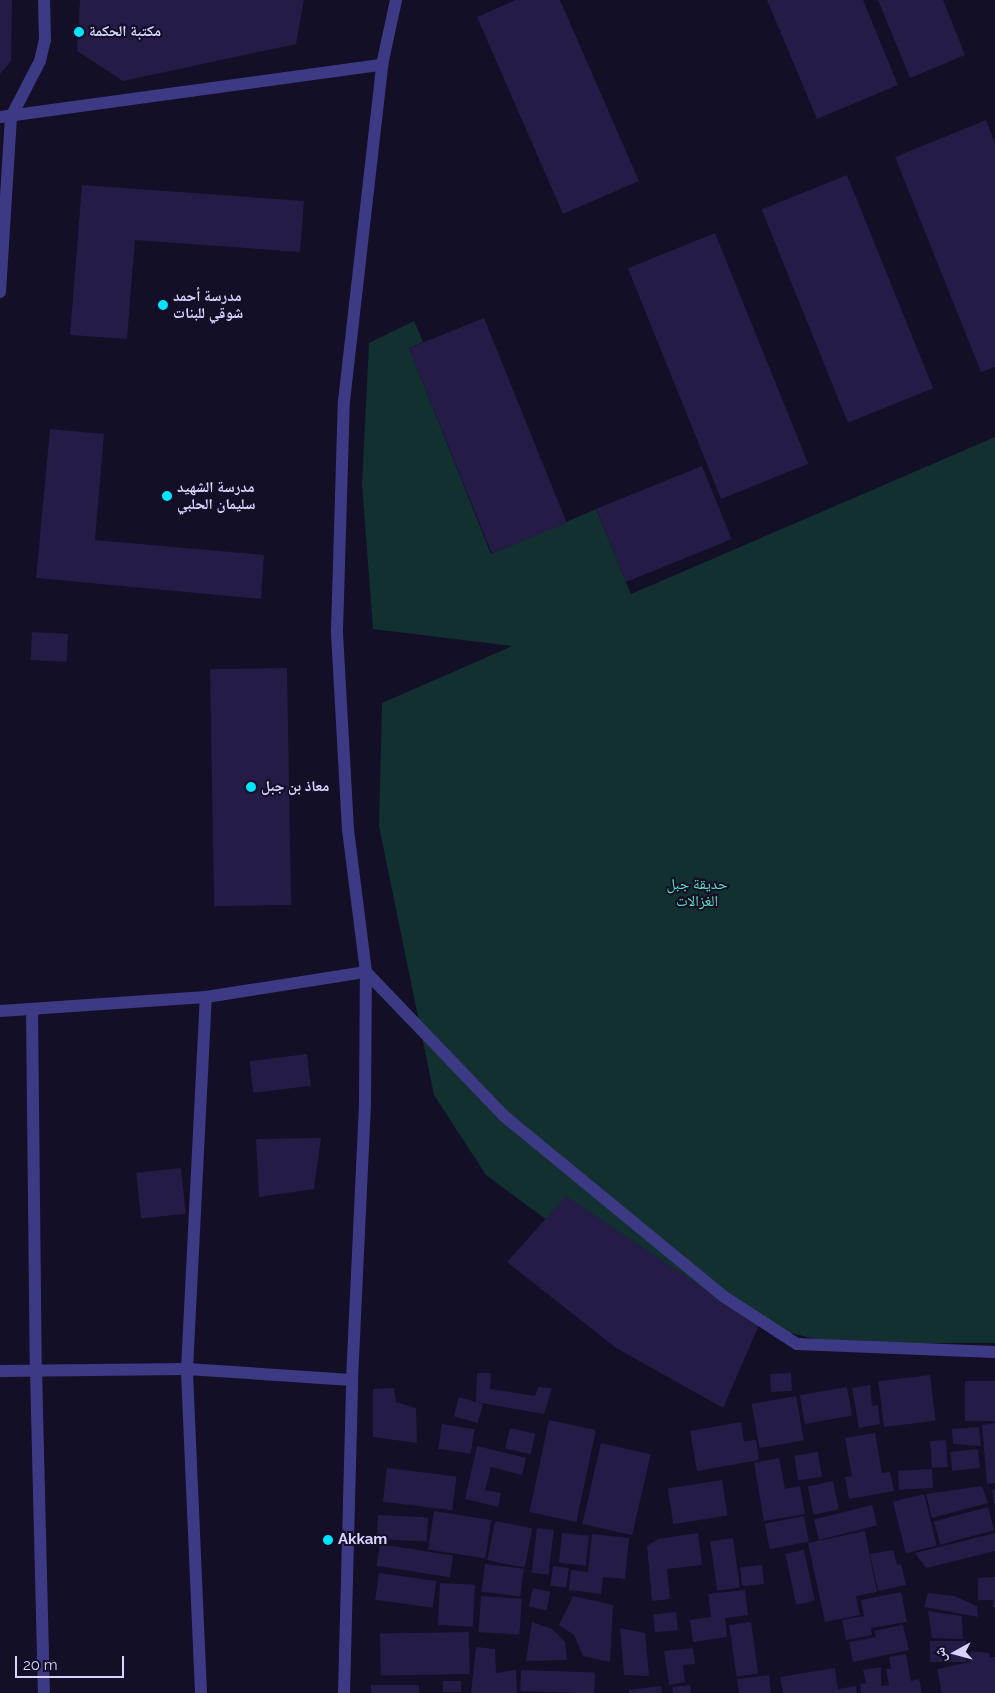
<!DOCTYPE html>
<html>
<head>
<meta charset="utf-8">
<style>
	body { margin:0 }
	#map { position:relative; width:995px; height:1693px; overflow:hidden; background:#130f26; font-family:Raleway,"Noto Naskh Arabic",sans-serif }
	div>[style] { position:absolute }
	.green>* { inset:0; background:#12302f }
	.building>* { inset:0; background:#241b47; transform-origin:0 0 }
	.minor>* { height:12px; margin:-6px; padding:0 6px; transform-origin:6px; border-radius:6px; background:#3d3a85 }
	.dots>* { width:14px; height:14px; translate:-50% -50%; box-sizing:border-box; border:2px solid #130f26; border-radius:50% }
	span { translate:-50% -50%; white-space:nowrap; text-align:center; line-height:1.15; -webkit-text-stroke:4px #130f26; paint-order:stroke }
	.poi-label { font-size:15px; color:#d9d4ff; font-weight:700 }
	.left { translate:0 -50%; text-align:left }
	.park-label { font-size:15px; color:#5fe0c0 }
	.north { position:absolute; left:930px; top:1628px; width:50px; height:50px; -webkit-text-stroke:4px #130f26; paint-order:stroke; rotate:263deg; font-size:14px; font-weight:700; line-height:20px; text-align:center; color:#d9d4ff }
	.north::after { content:''; display:block; margin:auto; width:18px; height:22px; background:#d9d4ff; clip-path:polygon(50% 0,100% 100%,50% 72%,0 100%) }
	.scale { position:absolute; left:15px; top:1656px; width:109px; height:22px; box-sizing:border-box; border:2px solid #d9d4ff; border-top:0; padding-left:6px; font-size:15px; line-height:18px; white-space:nowrap; color:#d9d4ff; -webkit-text-stroke:4px #130f26; paint-order:stroke }
</style>
</head>
<body>
<div id="map">
	<div class="green">
		<i style="clip-path:polygon(414px 321px,423px 342px,409px 348px,491px 554px,596px 509px,631px 594px,995px 437px,995px 1343px,832px 1343px,693px 1309px,625px 1278px,486px 1175px,434px 1095px,379px 826px,382px 703px,512px 646px,373px 629px,362px 484px,369px 343px)"></i>
	</div>
	<div class="building">
		<i style="clip-path:polygon(0 0,12px 0,11px 61px,0 74px)"></i>
		<i style="clip-path:polygon(80px 0,304px 0,296px 44px,123px 81px,77px 51px)"></i>
		<i style="clip-path:polygon(516px 0,560px 0,639px 181px,563px 214px,477px 17px)"></i>
		<i style="clip-path:polygon(767px 0,863px 0,898px 85px,817px 119px)"></i>
		<i style="clip-path:polygon(878px 0,943px 0,965px 55px,910px 78px)"></i>
		<i style="clip-path:polygon(986px 120px,995px 143px,995px 367px,981px 372px,895px 157px)"></i>
		<i style="left:847px;top:175px;width:230px;height:92px;rotate:68deg"></i>
		<i style="clip-path:polygon(82px 185px,304px 201px,300px 252px,135px 240px,127px 339px,70px 335px)"></i>
		<i style="left:715px;top:233px;width:249px;height:94px;rotate:68deg"></i>
		<i style="left:484px;top:318px;width:221px;height:81px;rotate:68deg"></i>
		<i style="clip-path:polygon(50px 429px,104px 434px,95px 540px,264px 555px,261px 599px,36px 578px)"></i>
		<i style="left:702px;top:466px;width:79px;height:114px;rotate:68deg"></i>
		<i style="left:32px;top:632px;width:36px;height:28px;rotate:3deg"></i>
		<i style="left:287px;top:668px;width:237px;height:77px;rotate:89deg"></i>
		<i style="left:307px;top:1054px;width:32px;height:58px;rotate:83deg"></i>
		<i style="clip-path:polygon(321px 1138px,314px 1189px,259px 1197px,256px 1139px)"></i>
		<i style="left:181px;top:1168px;width:46px;height:45px;rotate:84deg"></i>
		<i style="clip-path:polygon(566px 1196px,759px 1325px,723px 1408px,616px 1348px,507px 1262px)"></i>
		<i style="clip-path:polygon(477px 1373px,491px 1373px,490px 1389px,535px 1396px,538px 1387px,552px 1388px,544px 1414px,476px 1402px)"></i>
		<i style="left:791px;top:1373px;width:18px;height:21px;rotate:87deg"></i>
		<i style="left:930px;top:1375px;width:46px;height:52px;rotate:83deg"></i>
		<i style="left:995px;top:1381px;width:40px;height:30px;rotate:90deg"></i>
		<i style="clip-path:polygon(870px 1385px,872px 1406px,878px 1405px,880px 1424px,859px 1428px,852px 1388px)"></i>
		<i style="left:847px;top:1387px;width:29px;height:48px;rotate:80deg"></i>
		<i style="clip-path:polygon(394px 1388px,396px 1402px,416px 1408px,417px 1443px,373px 1437px,373px 1389px)"></i>
		<i style="left:796px;top:1396px;width:45px;height:45px;rotate:80deg"></i>
		<i style="left:459px;top:1397px;width:25px;height:20px;rotate:16deg"></i>
		<i style="left:549px;top:1420px;width:48px;height:94px;rotate:12deg"></i>
		<i style="clip-path:polygon(741px 1422px,744px 1441px,756px 1440px,759px 1460px,697px 1471px,690px 1431px)"></i>
		<i style="clip-path:polygon(995px 1423px,995px 1483px,987px 1484px,982px 1425px)"></i>
		<i style="left:442px;top:1424px;width:33px;height:25px;rotate:9deg"></i>
		<i style="clip-path:polygon(979px 1427px,981px 1446px,953px 1444px,952px 1429px)"></i>
		<i style="left:510px;top:1428px;width:26px;height:21px;rotate:13deg"></i>
		<i style="clip-path:polygon(875px 1433px,882px 1473px,890px 1472px,894px 1491px,849px 1499px,845px 1477px,852px 1476px,845px 1438px)"></i>
		<i style="left:946px;top:1440px;width:27px;height:16px;rotate:86deg"></i>
		<i style="left:601px;top:1443px;width:51px;height:83px;rotate:13deg"></i>
		<i style="clip-path:polygon(477px 1446px,526px 1458px,522px 1475px,491px 1467px,485px 1490px,501px 1493px,498px 1507px,465px 1499px)"></i>
		<i style="left:978px;top:1449px;width:19px;height:28px;rotate:84deg"></i>
		<i style="left:818px;top:1452px;width:25px;height:24px;rotate:81deg"></i>
		<i style="clip-path:polygon(779px 1458px,785px 1489px,800px 1486px,805px 1514px,764px 1521px,754px 1463px)"></i>
		<i style="left:387px;top:1468px;width:70px;height:34px;rotate:7deg"></i>
		<i style="left:932px;top:1469px;width:19px;height:34px;rotate:87deg"></i>
		<i style="left:722px;top:1480px;width:36px;height:55px;rotate:81deg"></i>
		<i style="left:833px;top:1481px;width:29px;height:26px;rotate:78deg"></i>
		<i style="clip-path:polygon(982px 1486px,988px 1503px,932px 1518px,926px 1494px)"></i>
		<i style="clip-path:polygon(992px 1490px,995px 1490px,995px 1503px,994px 1503px)"></i>
		<i style="left:924px;top:1494px;width:53px;height:32px;rotate:76deg"></i>
		<i style="left:872px;top:1505px;width:21px;height:60px;rotate:76deg"></i>
		<i style="left:988px;top:1507px;width:24px;height:56px;rotate:75deg"></i>
		<i style="left:434px;top:1511px;width:58px;height:39px;rotate:9deg"></i>
		<i style="left:378px;top:1515px;width:50px;height:24px;rotate:3deg"></i>
		<i style="left:804px;top:1516px;width:26px;height:40px;rotate:79deg"></i>
		<i style="left:495px;top:1521px;width:38px;height:40px;rotate:11deg"></i>
		<i style="left:537px;top:1528px;width:17px;height:45px;rotate:7deg"></i>
		<i style="clip-path:polygon(865px 1531px,877px 1592px,856px 1596px,860px 1615px,825px 1622px,808px 1543px)"></i>
		<i style="left:562px;top:1533px;width:27px;height:30px;rotate:6deg"></i>
		<i style="clip-path:polygon(698px 1533px,702px 1565px,667px 1569px,670px 1599px,652px 1601px,647px 1546px,658px 1539px)"></i>
		<i style="clip-path:polygon(995px 1533px,995px 1551px,926px 1568px,915px 1553px)"></i>
		<i style="clip-path:polygon(592px 1534px,629px 1538px,625px 1579px,603px 1577px,601px 1594px,569px 1590px,571px 1570px,588px 1572px)"></i>
		<i style="left:733px;top:1538px;width:50px;height:23px;rotate:82deg"></i>
		<i style="left:380px;top:1544px;width:74px;height:22px;rotate:9deg"></i>
		<i style="left:804px;top:1550px;width:52px;height:19px;rotate:78deg"></i>
		<i style="clip-path:polygon(893px 1550px,897px 1565px,901px 1564px,906px 1585px,878px 1591px,870px 1554px)"></i>
		<i style="left:485px;top:1564px;width:39px;height:28px;rotate:7deg"></i>
		<i style="left:762px;top:1565px;width:19px;height:22px;rotate:84deg"></i>
		<i style="left:553px;top:1566px;width:16px;height:20px;rotate:7deg"></i>
		<i style="left:379px;top:1573px;width:58px;height:27px;rotate:8deg"></i>
		<i style="clip-path:polygon(995px 1577px,995px 1607px,993px 1607px,993px 1600px,978px 1600px,978px 1578px)"></i>
		<i style="left:440px;top:1583px;width:35px;height:42px;rotate:3deg"></i>
		<i style="left:533px;top:1588px;width:18px;height:19px;rotate:13deg"></i>
		<i style="clip-path:polygon(745px 1590px,748px 1615px,725px 1618px,727px 1637px,693px 1642px,690px 1620px,711px 1617px,708px 1594px)"></i>
		<i style="clip-path:polygon(901px 1592px,907px 1622px,871px 1628px,872px 1635px,846px 1640px,842px 1620px,864px 1616px,861px 1600px)"></i>
		<i style="clip-path:polygon(928px 1593px,954px 1596px,977px 1606px,978px 1617px,924px 1607px)"></i>
		<i style="left:481px;top:1596px;width:41px;height:36px;rotate:4deg"></i>
		<i style="clip-path:polygon(573px 1596px,613px 1605px,610px 1662px,583px 1656px,574px 1635px,559px 1625px)"></i>
		<i style="clip-path:polygon(928px 1611px,962px 1616px,963px 1639px,932px 1638px)"></i>
		<i style="left:676px;top:1612px;width:18px;height:23px;rotate:84deg"></i>
		<i style="clip-path:polygon(532px 1622px,552px 1629px,565px 1642px,567px 1660px,526px 1661px)"></i>
		<i style="left:751px;top:1622px;width:52px;height:22px;rotate:82deg"></i>
		<i style="clip-path:polygon(903px 1625px,909px 1650px,853px 1662px,849px 1642px,876px 1637px,874px 1631px)"></i>
		<i style="clip-path:polygon(620px 1628px,645px 1633px,649px 1676px,624px 1675px)"></i>
		<i style="left:469px;top:1632px;width:42px;height:89px;rotate:89deg"></i>
		<i style="left:930px;top:1641px;width:36px;height:21px"></i>
		<i style="clip-path:polygon(476px 1647px,495px 1649px,496px 1673px,516px 1670px,517px 1693px,471px 1693px)"></i>
		<i style="clip-path:polygon(693px 1648px,695px 1664px,683px 1665px,685px 1682px,669px 1685px,664px 1651px)"></i>
		<i style="clip-path:polygon(971px 1651px,989px 1653px,990px 1658px,995px 1657px,995px 1693px,942px 1693px,937px 1669px,970px 1662px)"></i>
		<i style="clip-path:polygon(906px 1654px,911px 1681px,919px 1679px,922px 1693px,861px 1693px,860px 1684px,866px 1683px,863px 1670px,881px 1667px,881px 1686px,889px 1685px,886px 1669px,891px 1669px,889px 1657px)"></i>
		<i style="clip-path:polygon(835px 1668px,838px 1689px,856px 1686px,857px 1693px,783px 1693px,780px 1677px)"></i>
		<i style="left:521px;top:1670px;width:74px;height:21px;rotate:2deg"></i>
		<i style="clip-path:polygon(769px 1675px,771px 1693px,739px 1693px,737px 1679px)"></i>
		<i style="left:461px;top:1681px;width:11px;height:18px;rotate:90deg"></i>
		<i style="left:419px;top:1685px;width:8px;height:48px;rotate:90deg"></i>
		<i style="clip-path:polygon(690px 1685px,691px 1693px,673px 1693px,672px 1687px)"></i>
		<i style="clip-path:polygon(661px 1686px,662px 1693px,629px 1693px,629px 1690px)"></i>
	</div>
	<div class="minor">
		<i style="left:0;top:117px;width:386px;rotate:-7.8deg"></i>
		<i style="left:0;top:292px;width:175px;rotate:-86.4deg"></i>
		<i style="left:11px;top:117px;width:63px;rotate:-62.6deg"></i>
		<i style="left:40px;top:61px;width:22px;rotate:-77deg"></i>
		<i style="left:45px;top:40px;width:40px;rotate:-91.4deg"></i>
		<i style="left:366px;top:972px;width:199px;rotate:46.2deg"></i>
		<i style="left:504px;top:1116px;width:283px;rotate:39.4deg"></i>
		<i style="left:723px;top:1296px;width:88px;rotate:33deg"></i>
		<i style="left:797px;top:1344px;width:198px;rotate:2.3deg"></i>
		<i style="left:32px;top:1010px;width:360px;rotate:89.4deg"></i>
		<i style="left:36px;top:1370px;width:323px;rotate:88.6deg"></i>
		<i style="left:0;top:1011px;width:206px;rotate:-3.9deg"></i>
		<i style="left:206px;top:997px;width:162px;rotate:-8.9deg"></i>
		<i style="left:366px;top:972px;width:143px;rotate:-97.2deg"></i>
		<i style="left:348px;top:830px;width:199px;rotate:-93.2deg"></i>
		<i style="left:337px;top:631px;width:230px;rotate:-88.3deg"></i>
		<i style="left:344px;top:401px;width:338px;rotate:-83.5deg"></i>
		<i style="left:382px;top:65px;width:66px;rotate:-77.8deg"></i>
		<i style="left:0;top:1371px;width:187px;rotate:-0.6deg"></i>
		<i style="left:187px;top:1369px;width:165px;rotate:3.8deg"></i>
		<i style="left:201px;top:1693px;width:324px;rotate:-92.5deg"></i>
		<i style="left:187px;top:1369px;width:372px;rotate:-87.1deg"></i>
		<i style="left:344px;top:1693px;width:313px;rotate:-88.5deg"></i>
		<i style="left:352px;top:1380px;width:276px;rotate:-87.3deg"></i>
		<i style="left:365px;top:1104px;width:132px;rotate:-89.6deg"></i>
	</div>
	<div class="dots">
		<i style="left:79px;top:32px;background:#00e5ff"></i>
		<i style="left:163px;top:305px;background:#00e5ff"></i>
		<i style="left:167px;top:496px;background:#00e5ff"></i>
		<i style="left:251px;top:787px;background:#00e5ff"></i>
		<i style="left:328px;top:1540px;background:#00e5ff"></i>
	</div>
	<div class="poi-label">
		<span class="left" style="left:89px;top:32px">مكتبة الحكمة</span>
		<span class="left" style="left:173px;top:305px">مدرسة أحمد<br>شوقي للبنات</span>
		<span class="left" style="left:177px;top:496px">مدرسة الشهيد<br>سليمان الحلبي</span>
		<span class="left" style="left:261px;top:787px">معاذ بن جبل</span>
		<span class="left" style="left:338px;top:1540px">Akkam</span>
	</div>
	<div class="park-label">
		<span style="left:697px;top:893px">حديقة جبل<br>الغزالات</span>
	</div>
	<div class="north">ش</div>
	<div class="scale">20 m</div>
</div>
</body>
</html>
